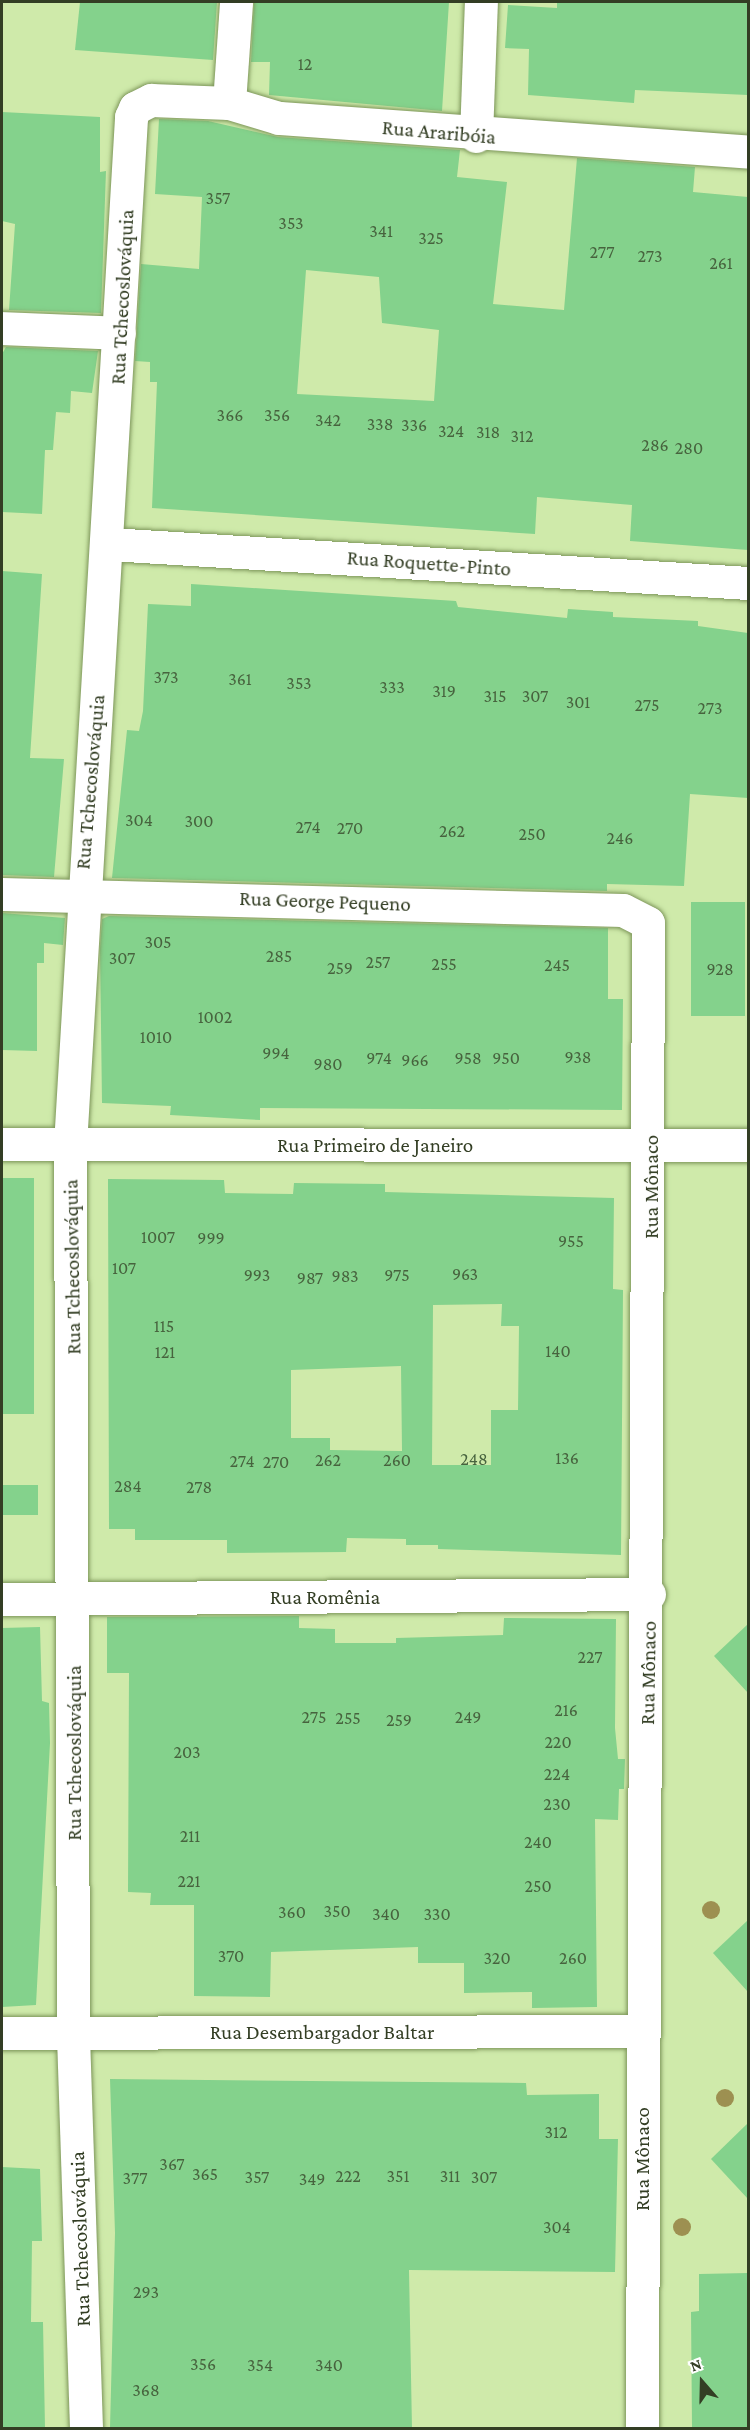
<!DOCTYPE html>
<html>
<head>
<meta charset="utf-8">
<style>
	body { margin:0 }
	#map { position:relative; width:750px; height:2430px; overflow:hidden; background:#cfeaaa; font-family:"Crimson Pro",serif }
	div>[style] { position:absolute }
	.building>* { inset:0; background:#84d28c; transform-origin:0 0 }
	.roads { filter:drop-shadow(0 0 2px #7d965a) drop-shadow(0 0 2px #7d965a) }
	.minor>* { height:33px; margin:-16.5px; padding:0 16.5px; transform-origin:16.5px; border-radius:16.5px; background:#fff }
	.trees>* { width:18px; height:18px; margin:-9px; border-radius:50%; background:#9d9051 }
	span { translate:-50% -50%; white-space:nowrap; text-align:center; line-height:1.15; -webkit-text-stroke:4.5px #fff; paint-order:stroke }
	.number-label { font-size:18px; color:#47633e }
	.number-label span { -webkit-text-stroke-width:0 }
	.street-label { font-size:21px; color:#333e24 }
	.frame { position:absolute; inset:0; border:3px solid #333e24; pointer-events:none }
	.north { position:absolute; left:672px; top:2352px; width:60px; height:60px; -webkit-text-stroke:4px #fff; paint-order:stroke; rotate:340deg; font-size:16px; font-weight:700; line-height:24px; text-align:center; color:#333e24 }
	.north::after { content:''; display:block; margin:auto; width:21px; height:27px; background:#333e24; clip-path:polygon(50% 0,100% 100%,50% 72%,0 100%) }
</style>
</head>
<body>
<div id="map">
	<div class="building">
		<i style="clip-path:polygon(80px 2px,217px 2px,213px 60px,75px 50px)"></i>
		<i style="clip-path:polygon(254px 2px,449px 2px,442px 111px,269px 95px,270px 62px,251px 62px)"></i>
		<i style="clip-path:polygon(557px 2px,748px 2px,748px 95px,635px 90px,634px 103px,528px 95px,529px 49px,505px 48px,508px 5px,557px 8px)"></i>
		<i style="clip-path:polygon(2px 112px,100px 117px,100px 172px,106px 171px,101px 313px,9px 310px,15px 224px,2px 221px)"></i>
		<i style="clip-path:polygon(evenodd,159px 119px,208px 121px,278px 137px,460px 150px,457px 177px,507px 182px,493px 304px,564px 310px,577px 158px,695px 167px,693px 192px,748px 197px,748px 550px,630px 541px,632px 505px,537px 497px,535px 534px,152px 508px,157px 382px,150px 382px,150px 362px,135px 361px,141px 264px,199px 269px,202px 197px,155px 194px,159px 119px,306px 270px,379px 277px,382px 323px,439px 330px,434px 401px,297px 394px,306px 270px)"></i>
		<i style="clip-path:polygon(6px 347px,98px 351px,92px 393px,71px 391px,70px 413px,56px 412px,53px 450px,45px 450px,42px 514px,2px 512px,2px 354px)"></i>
		<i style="clip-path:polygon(2px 571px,42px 574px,30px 758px,64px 759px,54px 877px,2px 875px)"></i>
		<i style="clip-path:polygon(191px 584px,456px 601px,458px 607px,567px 618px,568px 609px,613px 612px,613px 617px,698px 621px,698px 626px,748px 633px,748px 798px,690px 794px,684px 886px,607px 884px,607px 891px,112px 878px,127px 730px,139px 731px,143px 711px,148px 604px,191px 606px)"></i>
		<i style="left:691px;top:902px;width:54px;height:114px"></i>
		<i style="clip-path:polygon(2px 913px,65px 918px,63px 945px,44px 943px,44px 963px,37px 963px,37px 1051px,2px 1050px)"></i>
		<i style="clip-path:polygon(109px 916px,608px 928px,608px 999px,623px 999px,622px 1110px,260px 1108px,260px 1120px,170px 1115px,171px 1106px,102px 1103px,100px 949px,102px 919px)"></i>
		<i style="left:2px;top:1178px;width:32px;height:236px"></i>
		<i style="clip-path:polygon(evenodd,108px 1179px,224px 1180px,225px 1193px,293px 1194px,294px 1183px,385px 1184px,385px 1192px,614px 1198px,613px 1289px,623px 1290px,621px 1555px,438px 1549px,438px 1545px,406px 1545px,406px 1539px,347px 1538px,346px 1552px,227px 1553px,227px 1540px,135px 1540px,135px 1529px,109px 1529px,108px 1179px,502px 1304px,501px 1326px,519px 1326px,518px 1410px,491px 1410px,491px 1465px,432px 1465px,433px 1305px,502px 1304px,108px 1179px,401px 1366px,402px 1451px,330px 1450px,330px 1438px,291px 1438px,291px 1370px,401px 1366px)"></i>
		<i style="left:2px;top:1485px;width:36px;height:30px"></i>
		<i style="clip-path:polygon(299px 1616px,299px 1628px,335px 1629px,335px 1643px,396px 1643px,396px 1638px,503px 1635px,504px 1618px,616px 1619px,615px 1728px,618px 1759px,625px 1759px,624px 1789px,619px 1789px,618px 1820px,595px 1819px,597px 2007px,532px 2008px,532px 1992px,464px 1993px,464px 1963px,418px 1963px,418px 1947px,271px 1952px,270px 1997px,194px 1996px,194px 1905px,150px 1905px,151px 1893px,128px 1892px,129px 1673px,107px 1673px,107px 1617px)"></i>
		<i style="clip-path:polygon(748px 1624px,748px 1693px,714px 1656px)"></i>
		<i style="clip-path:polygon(40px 1627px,42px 1701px,49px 1703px,50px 1743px,36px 2005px,2px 2007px,2px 1628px)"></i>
		<i style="clip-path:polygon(748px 1920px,748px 1992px,713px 1953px)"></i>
		<i style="clip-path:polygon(110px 2079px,526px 2083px,527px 2095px,599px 2094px,599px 2139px,618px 2139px,615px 2272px,409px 2270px,412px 2428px,110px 2428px,115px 2233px)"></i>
		<i style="clip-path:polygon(748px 2123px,748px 2199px,711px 2159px)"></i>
		<i style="clip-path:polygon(2px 2167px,40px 2169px,42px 2241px,32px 2241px,31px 2322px,43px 2322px,45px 2428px,2px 2428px)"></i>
		<i style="clip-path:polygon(748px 2273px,748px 2428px,692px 2428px,691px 2312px,699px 2311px,699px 2274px)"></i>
	</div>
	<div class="roads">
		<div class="minor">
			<i style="left:229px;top:103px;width:101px;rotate:-86deg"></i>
			<i style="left:476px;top:136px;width:134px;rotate:-87.9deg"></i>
			<i style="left:2px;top:328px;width:117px;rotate:2.4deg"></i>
			<i style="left:109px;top:544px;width:640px;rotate:3.49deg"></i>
			<i style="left:2px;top:894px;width:621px;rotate:1.48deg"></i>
			<i style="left:623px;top:910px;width:28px;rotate:27deg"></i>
			<i style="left:648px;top:923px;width:1505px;rotate:90.23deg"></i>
			<i style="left:2px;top:1144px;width:746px;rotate:0.08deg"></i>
			<i style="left:2px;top:1599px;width:647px;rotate:-0.44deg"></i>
			<i style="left:2px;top:2033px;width:640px;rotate:-0.18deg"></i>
			<i style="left:86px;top:2428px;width:395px;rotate:-91.9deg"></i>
			<i style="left:73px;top:2033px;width:888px;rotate:-90.19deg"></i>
			<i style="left:70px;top:1145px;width:1030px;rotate:-86.6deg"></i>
			<i style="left:131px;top:117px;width:10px;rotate:-66deg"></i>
			<i style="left:135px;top:108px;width:18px;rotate:-27deg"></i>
			<i style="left:151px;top:100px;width:78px;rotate:2.2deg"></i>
			<i style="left:229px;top:103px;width:52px;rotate:16.7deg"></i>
			<i style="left:279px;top:118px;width:470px;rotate:4.1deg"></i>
		</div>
	</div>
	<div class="trees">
		<i style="left:711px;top:1910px"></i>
		<i style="left:725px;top:2098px"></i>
		<i style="left:682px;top:2227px"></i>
	</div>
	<div class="number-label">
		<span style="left:305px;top:64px">12</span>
		<span style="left:218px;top:198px">357</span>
		<span style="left:291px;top:223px">353</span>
		<span style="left:381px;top:231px">341</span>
		<span style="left:431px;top:238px">325</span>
		<span style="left:602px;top:252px">277</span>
		<span style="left:650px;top:256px">273</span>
		<span style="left:721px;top:263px">261</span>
		<span style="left:230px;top:415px">366</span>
		<span style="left:277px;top:415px">356</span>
		<span style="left:328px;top:420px">342</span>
		<span style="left:380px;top:424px">338</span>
		<span style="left:414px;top:425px">336</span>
		<span style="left:451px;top:431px">324</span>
		<span style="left:488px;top:432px">318</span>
		<span style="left:522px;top:436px">312</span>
		<span style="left:655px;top:445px">286</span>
		<span style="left:689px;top:448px">280</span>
		<span style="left:166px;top:677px">373</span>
		<span style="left:240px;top:679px">361</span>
		<span style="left:299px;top:683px">353</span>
		<span style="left:392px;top:687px">333</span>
		<span style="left:444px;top:691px">319</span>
		<span style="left:495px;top:696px">315</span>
		<span style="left:535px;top:696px">307</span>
		<span style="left:578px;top:702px">301</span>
		<span style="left:647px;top:705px">275</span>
		<span style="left:710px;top:708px">273</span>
		<span style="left:139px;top:820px">304</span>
		<span style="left:199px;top:821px">300</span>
		<span style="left:308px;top:827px">274</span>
		<span style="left:350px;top:828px">270</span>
		<span style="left:452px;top:831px">262</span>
		<span style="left:532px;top:834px">250</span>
		<span style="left:620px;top:838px">246</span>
		<span style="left:158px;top:942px">305</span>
		<span style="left:279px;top:956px">285</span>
		<span style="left:122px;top:958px">307</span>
		<span style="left:378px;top:962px">257</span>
		<span style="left:444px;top:964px">255</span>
		<span style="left:557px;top:965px">245</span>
		<span style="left:340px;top:968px">259</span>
		<span style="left:720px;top:969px">928</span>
		<span style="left:215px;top:1017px">1002</span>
		<span style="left:156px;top:1037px">1010</span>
		<span style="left:276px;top:1053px">994</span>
		<span style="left:578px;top:1057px">938</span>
		<span style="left:379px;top:1058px">974</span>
		<span style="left:468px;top:1058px">958</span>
		<span style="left:506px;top:1058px">950</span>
		<span style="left:415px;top:1060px">966</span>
		<span style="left:328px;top:1064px">980</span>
		<span style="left:158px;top:1237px">1007</span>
		<span style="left:211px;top:1238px">999</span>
		<span style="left:571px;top:1241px">955</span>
		<span style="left:124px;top:1268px">107</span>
		<span style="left:465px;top:1274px">963</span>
		<span style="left:257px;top:1275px">993</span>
		<span style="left:397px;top:1275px">975</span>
		<span style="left:345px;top:1276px">983</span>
		<span style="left:310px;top:1278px">987</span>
		<span style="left:164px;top:1326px">115</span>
		<span style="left:558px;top:1351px">140</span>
		<span style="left:165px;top:1352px">121</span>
		<span style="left:567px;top:1458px">136</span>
		<span style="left:474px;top:1459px">248</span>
		<span style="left:328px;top:1460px">262</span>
		<span style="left:397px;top:1460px">260</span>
		<span style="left:242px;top:1461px">274</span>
		<span style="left:276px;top:1462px">270</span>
		<span style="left:128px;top:1486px">284</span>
		<span style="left:199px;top:1487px">278</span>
		<span style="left:590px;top:1657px">227</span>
		<span style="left:566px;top:1710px">216</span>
		<span style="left:314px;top:1717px">275</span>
		<span style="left:468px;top:1717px">249</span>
		<span style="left:348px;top:1718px">255</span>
		<span style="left:399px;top:1720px">259</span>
		<span style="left:558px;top:1742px">220</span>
		<span style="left:187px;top:1752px">203</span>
		<span style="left:557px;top:1774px">224</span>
		<span style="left:557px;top:1804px">230</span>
		<span style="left:190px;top:1836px">211</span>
		<span style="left:538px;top:1842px">240</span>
		<span style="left:189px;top:1881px">221</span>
		<span style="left:538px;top:1886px">250</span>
		<span style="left:337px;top:1911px">350</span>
		<span style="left:292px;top:1912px">360</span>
		<span style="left:386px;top:1914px">340</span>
		<span style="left:437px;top:1914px">330</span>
		<span style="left:231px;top:1956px">370</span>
		<span style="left:497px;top:1958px">320</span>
		<span style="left:573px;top:1958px">260</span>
		<span style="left:556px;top:2132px">312</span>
		<span style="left:172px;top:2164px">367</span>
		<span style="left:205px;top:2174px">365</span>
		<span style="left:348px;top:2176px">222</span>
		<span style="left:398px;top:2176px">351</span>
		<span style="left:450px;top:2176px">311</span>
		<span style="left:257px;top:2177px">357</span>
		<span style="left:484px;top:2177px">307</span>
		<span style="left:135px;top:2178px">377</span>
		<span style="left:312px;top:2179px">349</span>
		<span style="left:557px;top:2227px">304</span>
		<span style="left:146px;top:2292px">293</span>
		<span style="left:203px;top:2364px">356</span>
		<span style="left:260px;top:2365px">354</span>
		<span style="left:329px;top:2365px">340</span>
		<span style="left:146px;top:2390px">368</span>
	</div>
	<div class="street-label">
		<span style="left:439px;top:132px;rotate:5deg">Rua Araribóia</span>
		<span style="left:122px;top:297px;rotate:-87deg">Rua Tchecoslováquia</span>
		<span style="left:429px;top:563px;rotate:4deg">Rua Roquette-Pinto</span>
		<span style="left:90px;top:782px;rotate:-85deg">Rua Tchecoslováquia</span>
		<span style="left:325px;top:901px;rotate:2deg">Rua George Pequeno</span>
		<span style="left:375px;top:1145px">Rua Primeiro de Janeiro</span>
		<span style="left:651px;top:1187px;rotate:-90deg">Rua Mônaco</span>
		<span style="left:72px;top:1267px;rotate:-91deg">Rua Tchecoslováquia</span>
		<span style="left:325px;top:1597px">Rua Romênia</span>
		<span style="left:648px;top:1673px;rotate:-89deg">Rua Mônaco</span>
		<span style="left:74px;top:1753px;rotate:-90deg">Rua Tchecoslováquia</span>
		<span style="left:322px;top:2032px">Rua Desembargador Baltar</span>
		<span style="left:642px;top:2159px;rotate:-90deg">Rua Mônaco</span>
		<span style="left:80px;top:2239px;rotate:-92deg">Rua Tchecoslováquia</span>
	</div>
	<div class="frame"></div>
	<div class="north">N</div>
</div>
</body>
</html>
